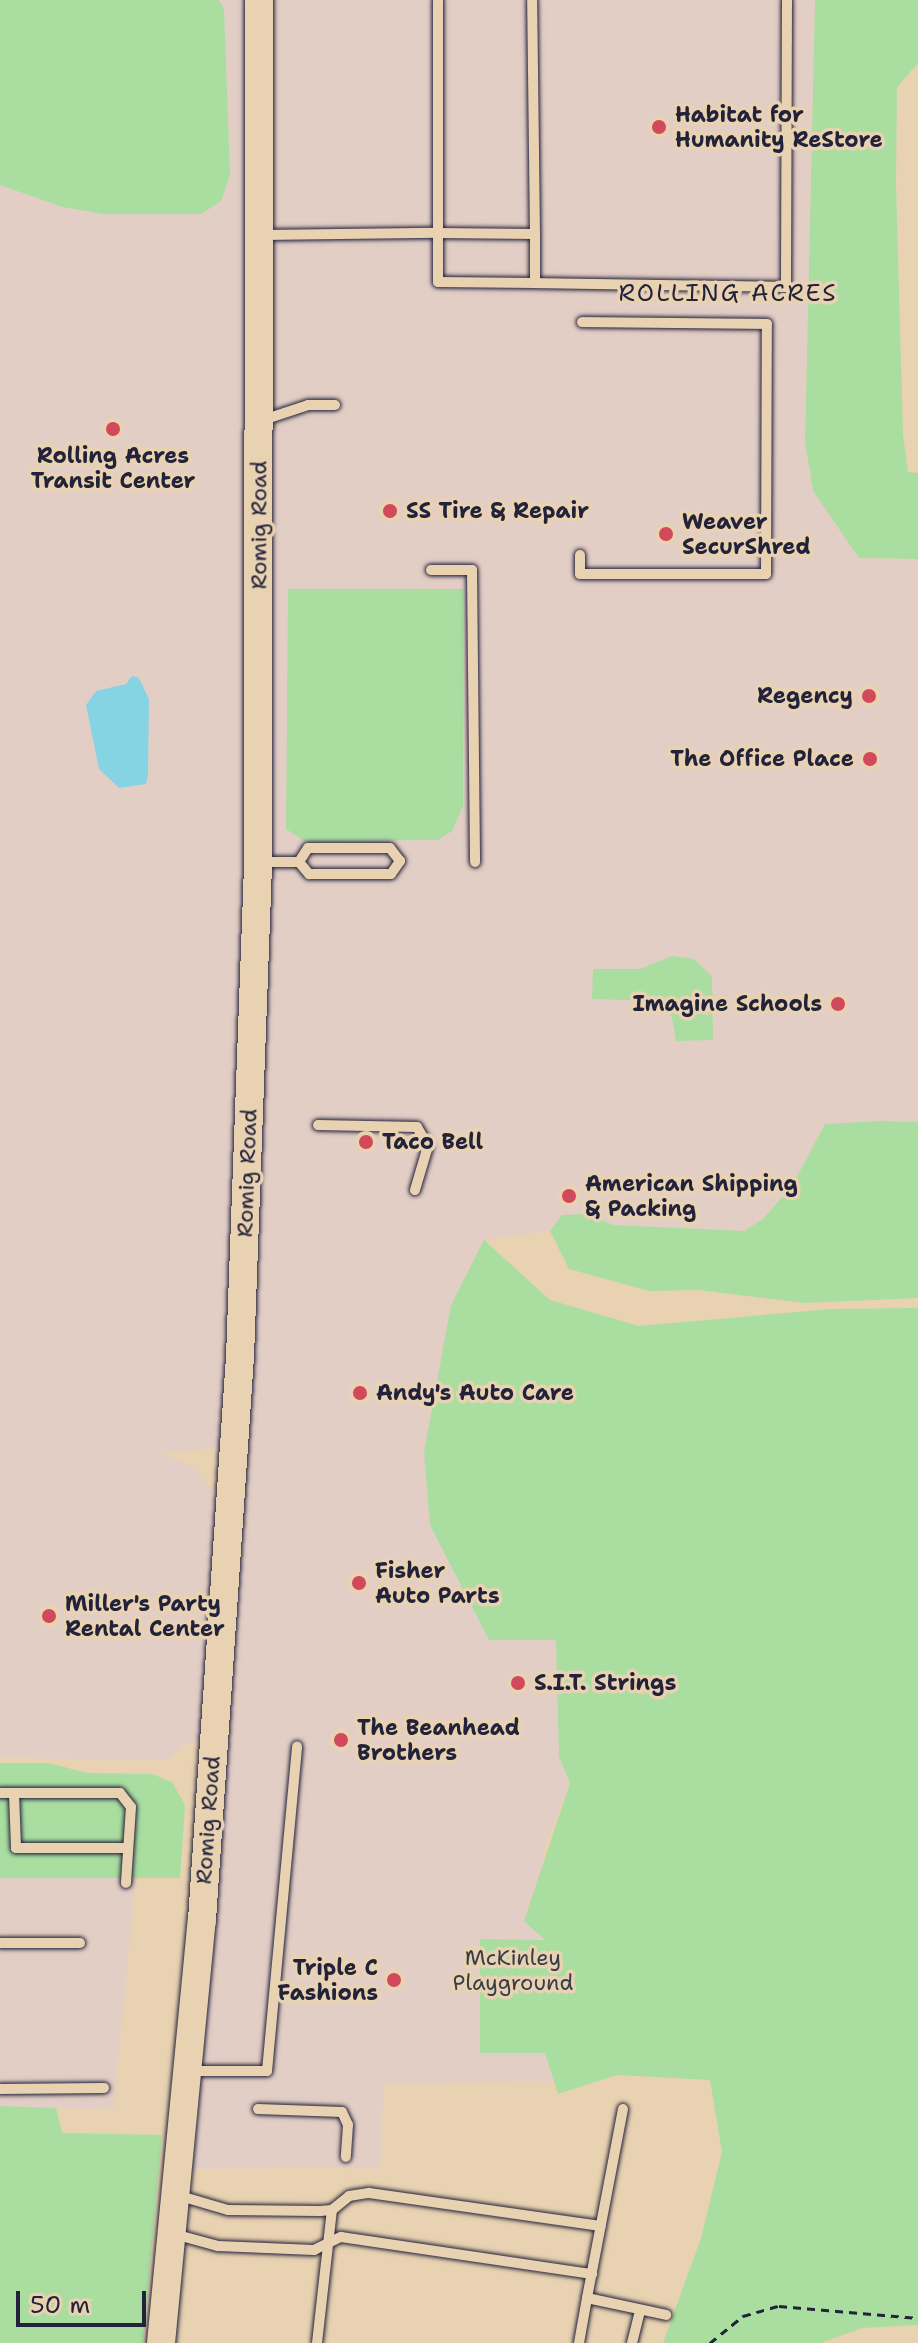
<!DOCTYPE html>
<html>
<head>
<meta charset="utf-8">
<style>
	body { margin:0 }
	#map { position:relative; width:918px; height:2343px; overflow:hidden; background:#e9d2b1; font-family:"Shantell Sans",sans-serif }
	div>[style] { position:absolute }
	.built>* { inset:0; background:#e3cec6 }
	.green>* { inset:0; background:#a9dea0 }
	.water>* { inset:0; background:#86d4e3 }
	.path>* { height:3px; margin-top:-1.5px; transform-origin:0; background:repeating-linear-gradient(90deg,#22223b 0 8px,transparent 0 14px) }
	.roads { filter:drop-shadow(0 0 2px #22223b) drop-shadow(0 0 2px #22223b) }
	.lane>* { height:10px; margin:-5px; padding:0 5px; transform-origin:5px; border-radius:5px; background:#e9d2b1 }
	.secondary>* { height:28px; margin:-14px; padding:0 14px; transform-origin:14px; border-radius:14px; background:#e9d2b1 }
	.dots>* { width:22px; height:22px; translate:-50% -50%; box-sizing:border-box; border:4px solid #e9d2b1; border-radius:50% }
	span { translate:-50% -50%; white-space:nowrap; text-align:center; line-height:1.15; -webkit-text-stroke:7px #e9d2b1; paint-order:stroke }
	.poi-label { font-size:22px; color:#22223b; font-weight:700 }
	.left { translate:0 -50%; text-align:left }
	.right { translate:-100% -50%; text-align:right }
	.street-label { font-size:22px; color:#22223b }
	.park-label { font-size:22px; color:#363e4a }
	.neighbourhood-label { font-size:24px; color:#22223b; letter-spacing:2px }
	.scale { position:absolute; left:16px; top:2291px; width:130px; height:36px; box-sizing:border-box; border:4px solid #22223b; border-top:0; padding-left:10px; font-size:24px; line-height:28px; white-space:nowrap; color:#22223b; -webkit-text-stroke:6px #e9d2b1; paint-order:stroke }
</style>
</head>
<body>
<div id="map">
	<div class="built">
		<i style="clip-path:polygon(evenodd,0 0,815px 0,805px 442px,813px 491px,859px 558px,918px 559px,918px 1122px,826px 1124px,792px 1186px,763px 1219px,744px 1231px,614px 1225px,585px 1214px,562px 1215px,550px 1231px,484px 1240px,451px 1305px,575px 1636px,570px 1783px,544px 1848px,555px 2081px,384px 2084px,380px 2167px,179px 2169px,214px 1744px,187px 1743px,169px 1760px,0 1758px,0 0,236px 1448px,230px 1513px,195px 1468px,160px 1452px,236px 1448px)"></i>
		<i style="clip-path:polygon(58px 1768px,146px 1780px,113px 2110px,0 2106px,0 1770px)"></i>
	</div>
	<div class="green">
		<i style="clip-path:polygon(0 0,219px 0,224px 9px,230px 175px,221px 201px,201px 214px,103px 214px,63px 207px,0 185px)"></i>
		<i style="clip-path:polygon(815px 0,918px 0,918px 63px,897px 87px,896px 184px,903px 434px,908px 472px,918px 473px,918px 559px,859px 558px,813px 491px,805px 442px)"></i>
		<i style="clip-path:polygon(288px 589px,463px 589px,463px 806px,452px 831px,438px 840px,304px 841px,286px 829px)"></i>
		<i style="clip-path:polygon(672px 956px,694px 959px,712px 976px,713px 1040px,676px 1041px,672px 1017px,655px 1001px,592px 999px,593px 969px,640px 969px)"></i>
		<i style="clip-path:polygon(880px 1121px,918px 1122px,918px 1298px,804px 1303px,698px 1290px,649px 1291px,569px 1269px,550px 1231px,562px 1215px,585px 1214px,614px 1225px,744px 1231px,763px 1219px,792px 1186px,825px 1124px)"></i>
		<i style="clip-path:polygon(484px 1240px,550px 1300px,639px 1326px,831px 1309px,918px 1308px,918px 2325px,862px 2328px,821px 2343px,663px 2343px,701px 2238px,722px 2152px,710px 2080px,617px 2075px,558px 2094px,545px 2053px,480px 2053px,480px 1939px,545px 1940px,524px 1921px,570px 1783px,559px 1757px,556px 1640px,489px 1640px,430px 1525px,424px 1452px,451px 1305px)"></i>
		<i style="clip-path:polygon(0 1763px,49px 1763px,87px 1773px,152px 1774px,172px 1782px,185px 1805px,180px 1878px,0 1878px)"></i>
		<i style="clip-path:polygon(0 2106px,56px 2108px,62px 2133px,162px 2135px,143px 2343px,0 2343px)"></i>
	</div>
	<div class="water">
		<i style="clip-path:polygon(132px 676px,139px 678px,149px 699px,148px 774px,146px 784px,119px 788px,99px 769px,86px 705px,96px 691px,126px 684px)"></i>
	</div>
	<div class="path">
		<i style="left:710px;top:2343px;width:43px;rotate:-39.3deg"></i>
		<i style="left:743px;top:2316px;width:37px;rotate:-16deg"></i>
		<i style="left:779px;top:2306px;width:140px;rotate:4.9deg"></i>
	</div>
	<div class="roads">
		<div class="lane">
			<i style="left:438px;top:0;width:233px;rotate:90deg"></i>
			<i style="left:438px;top:233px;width:97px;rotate:0.6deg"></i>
			<i style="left:535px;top:234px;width:234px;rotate:-90.7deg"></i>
			<i style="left:262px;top:235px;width:176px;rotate:-0.7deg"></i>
			<i style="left:438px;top:233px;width:49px;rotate:90deg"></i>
			<i style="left:438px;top:282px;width:97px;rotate:0.6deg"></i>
			<i style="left:535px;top:283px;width:49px;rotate:-90deg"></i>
			<i style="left:535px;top:283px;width:251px;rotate:0.9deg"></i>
			<i style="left:786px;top:287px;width:287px;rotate:-89.8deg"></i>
			<i style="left:260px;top:421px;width:51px;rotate:-18.4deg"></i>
			<i style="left:308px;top:405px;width:27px"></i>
			<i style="left:580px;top:555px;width:19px;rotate:90deg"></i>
			<i style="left:580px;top:574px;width:186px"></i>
			<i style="left:766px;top:574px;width:250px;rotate:-89.8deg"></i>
			<i style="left:767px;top:324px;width:185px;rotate:-179.4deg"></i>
			<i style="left:431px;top:570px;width:41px"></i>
			<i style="left:472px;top:570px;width:292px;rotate:89.4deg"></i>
			<i style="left:260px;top:862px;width:39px"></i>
			<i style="left:299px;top:862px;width:16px;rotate:50deg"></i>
			<i style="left:309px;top:874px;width:82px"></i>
			<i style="left:391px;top:874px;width:16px;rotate:-55deg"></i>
			<i style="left:400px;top:861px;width:16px;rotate:-128deg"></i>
			<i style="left:390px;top:848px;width:82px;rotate:180deg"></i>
			<i style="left:308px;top:848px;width:17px;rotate:123deg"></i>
			<i style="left:318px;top:1125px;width:99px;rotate:1.2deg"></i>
			<i style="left:417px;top:1127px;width:22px;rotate:60deg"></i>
			<i style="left:428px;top:1146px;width:46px;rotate:106.5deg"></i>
			<i style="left:0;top:1793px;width:120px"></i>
			<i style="left:120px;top:1793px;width:18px;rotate:52deg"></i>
			<i style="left:131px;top:1807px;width:76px;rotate:93.8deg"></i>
			<i style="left:14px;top:1793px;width:55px;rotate:87.9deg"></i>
			<i style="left:16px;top:1848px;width:112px"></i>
			<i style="left:0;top:1943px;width:80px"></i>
			<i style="left:191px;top:2071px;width:76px"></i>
			<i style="left:267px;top:2071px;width:326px;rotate:-84.7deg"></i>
			<i style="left:0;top:2089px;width:104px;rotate:-0.6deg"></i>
			<i style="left:258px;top:2109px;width:84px;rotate:2deg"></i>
			<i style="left:342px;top:2112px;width:14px;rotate:65deg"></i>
			<i style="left:348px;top:2125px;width:32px;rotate:94deg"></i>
			<i style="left:623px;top:2109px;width:192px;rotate:100.8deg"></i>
			<i style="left:587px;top:2298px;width:81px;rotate:12.1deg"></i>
			<i style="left:177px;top:2195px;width:53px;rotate:16.4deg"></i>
			<i style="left:228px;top:2210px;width:92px;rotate:0.6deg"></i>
			<i style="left:320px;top:2211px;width:12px;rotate:-5deg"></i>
			<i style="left:332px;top:2210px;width:22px;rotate:-39deg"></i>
			<i style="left:349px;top:2196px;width:20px;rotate:-9deg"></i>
			<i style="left:369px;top:2193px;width:234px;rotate:8.1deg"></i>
			<i style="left:174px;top:2234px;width:46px;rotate:15.3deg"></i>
			<i style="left:218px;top:2246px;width:96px;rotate:2.4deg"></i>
			<i style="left:314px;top:2250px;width:30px;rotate:-26deg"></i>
			<i style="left:341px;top:2237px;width:254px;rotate:8.4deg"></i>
			<i style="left:317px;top:2343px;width:134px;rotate:-83.6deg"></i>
			<i style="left:579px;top:2343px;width:46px;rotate:-79.9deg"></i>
			<i style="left:632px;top:2343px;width:34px;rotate:-76deg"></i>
		</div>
		<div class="secondary">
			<i style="left:161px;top:2343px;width:425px;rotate:-84.5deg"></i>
			<i style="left:202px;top:1920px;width:564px;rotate:-86.14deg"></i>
			<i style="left:240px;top:1357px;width:495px;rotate:-87.9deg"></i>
			<i style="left:258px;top:862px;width:862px;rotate:-89.93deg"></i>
		</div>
	</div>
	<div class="dots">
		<i style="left:659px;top:127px;background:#d1495b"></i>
		<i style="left:113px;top:429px;background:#d1495b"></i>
		<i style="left:390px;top:511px;background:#d1495b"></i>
		<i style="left:666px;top:534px;background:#d1495b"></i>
		<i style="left:869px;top:696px;background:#d1495b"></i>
		<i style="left:870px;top:759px;background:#d1495b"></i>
		<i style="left:838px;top:1004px;background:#d1495b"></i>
		<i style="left:366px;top:1142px;background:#d1495b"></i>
		<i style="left:569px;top:1196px;background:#d1495b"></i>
		<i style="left:360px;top:1393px;background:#d1495b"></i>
		<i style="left:359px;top:1583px;background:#d1495b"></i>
		<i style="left:49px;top:1616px;background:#d1495b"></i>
		<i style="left:518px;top:1683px;background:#d1495b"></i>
		<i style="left:341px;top:1740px;background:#d1495b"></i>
		<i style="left:394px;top:1980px;background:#d1495b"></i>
	</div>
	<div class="poi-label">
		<span class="left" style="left:675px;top:127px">Habitat for<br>Humanity ReStore</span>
		<span style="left:113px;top:468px">Rolling Acres<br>Transit Center</span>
		<span class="left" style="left:406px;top:511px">SS Tire &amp; Repair</span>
		<span class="left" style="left:682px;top:534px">Weaver<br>SecurShred</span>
		<span class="right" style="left:853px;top:696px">Regency</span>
		<span class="right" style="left:854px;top:759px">The Office Place</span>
		<span class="right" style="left:822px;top:1004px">Imagine Schools</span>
		<span class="left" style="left:382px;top:1142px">Taco Bell</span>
		<span class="left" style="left:585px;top:1196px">American Shipping<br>&amp; Packing</span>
		<span class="left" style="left:376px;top:1393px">Andy's Auto Care</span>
		<span class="left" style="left:375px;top:1583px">Fisher<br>Auto Parts</span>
		<span class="left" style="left:65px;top:1616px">Miller's Party<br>Rental Center</span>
		<span class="left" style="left:534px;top:1683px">S.I.T. Strings</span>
		<span class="left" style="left:357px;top:1740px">The Beanhead<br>Brothers</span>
		<span class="right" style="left:378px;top:1980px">Triple C<br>Fashions</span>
	</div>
	<div class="street-label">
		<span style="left:259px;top:525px;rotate:-90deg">Romig Road</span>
		<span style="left:247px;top:1173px;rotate:-88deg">Romig Road</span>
		<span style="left:208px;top:1820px;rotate:-86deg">Romig Road</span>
	</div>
	<div class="park-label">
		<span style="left:513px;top:1970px">McKinley<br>Playground</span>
	</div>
	<div class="neighbourhood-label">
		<span style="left:728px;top:294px">ROLLING ACRES</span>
	</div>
	<div class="scale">50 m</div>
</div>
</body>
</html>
